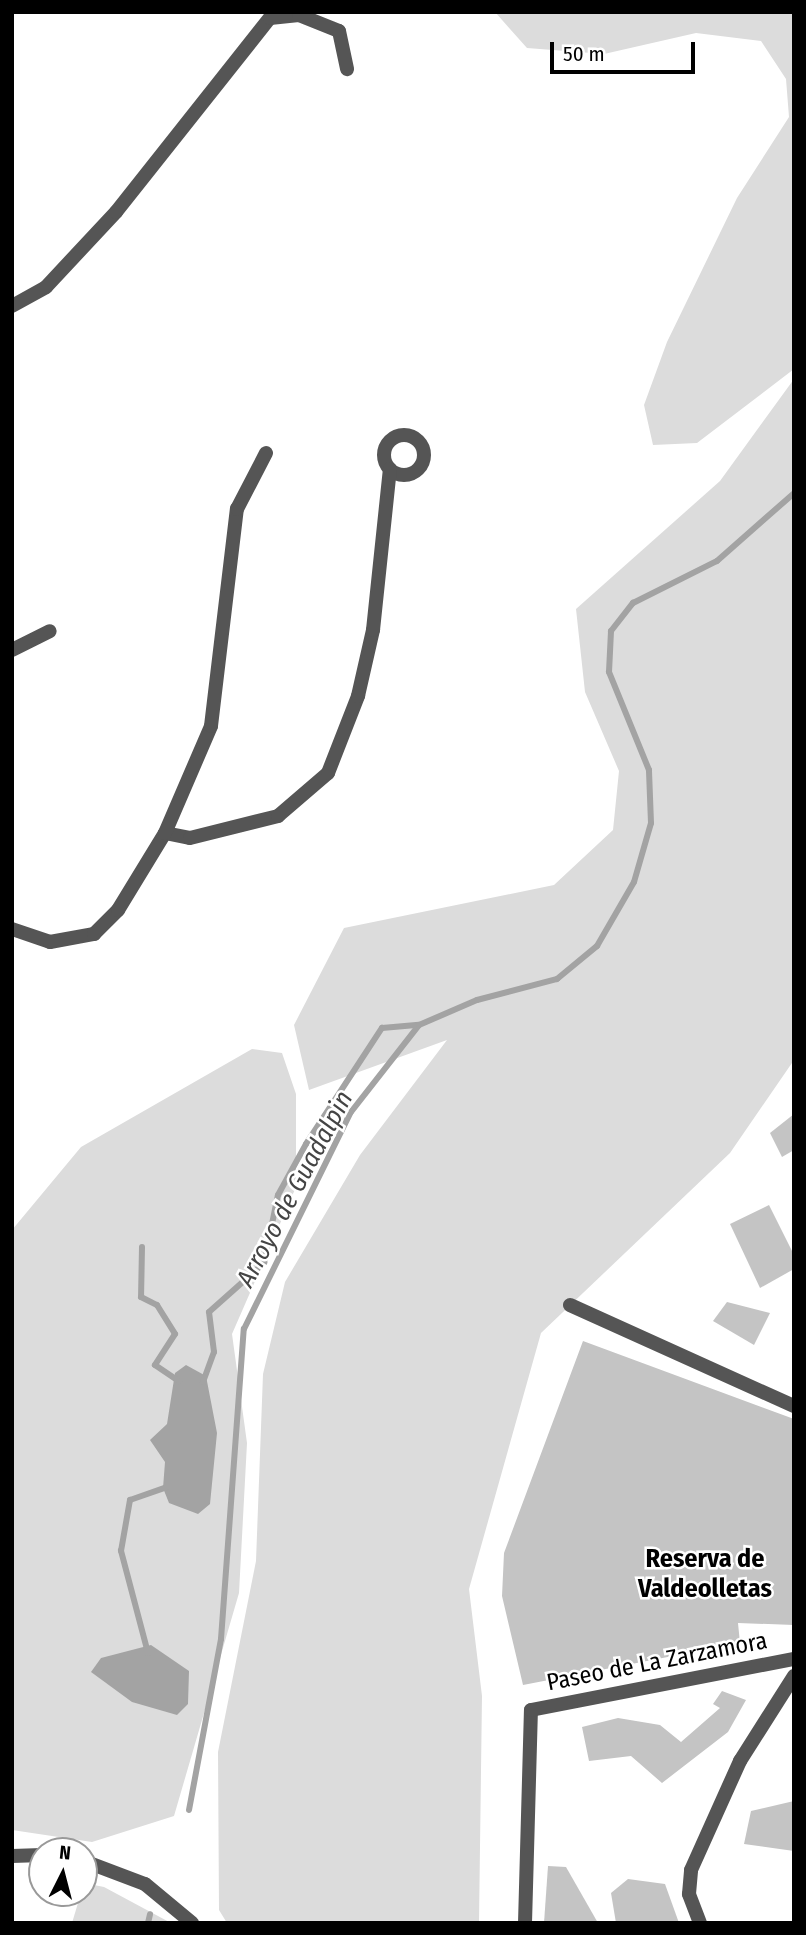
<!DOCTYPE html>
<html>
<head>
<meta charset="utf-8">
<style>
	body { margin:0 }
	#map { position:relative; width:806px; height:1935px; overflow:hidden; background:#fff; font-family:"Fira Sans Condensed",sans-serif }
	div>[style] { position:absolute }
	.green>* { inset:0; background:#dcdcdc }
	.water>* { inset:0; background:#a3a3a3 }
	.stream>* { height:6px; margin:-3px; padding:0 3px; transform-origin:3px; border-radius:3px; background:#a3a3a3 }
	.building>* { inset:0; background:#c4c4c4 }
	.minor>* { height:14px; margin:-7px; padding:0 7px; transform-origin:7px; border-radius:7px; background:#555 }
	.minor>.ring { margin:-7px; padding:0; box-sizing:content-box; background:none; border:14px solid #555; border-radius:50% }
	span { translate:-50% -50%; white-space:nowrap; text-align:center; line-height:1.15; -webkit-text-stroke:5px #fff; paint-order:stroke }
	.street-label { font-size:24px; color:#000 }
	.water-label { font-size:26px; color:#444; font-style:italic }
	.neighbourhood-label { font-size:26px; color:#000; font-weight:700 }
	.frame { position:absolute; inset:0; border:14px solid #000; pointer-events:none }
	.north { position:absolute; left:28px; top:1837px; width:70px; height:70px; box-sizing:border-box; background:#fff; border:2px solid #999; border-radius:50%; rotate:6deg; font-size:19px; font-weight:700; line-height:28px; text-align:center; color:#000 }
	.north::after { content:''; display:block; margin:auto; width:24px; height:32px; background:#000; clip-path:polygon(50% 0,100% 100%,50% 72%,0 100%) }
	.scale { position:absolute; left:550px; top:42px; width:145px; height:32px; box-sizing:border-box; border:4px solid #000; border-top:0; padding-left:9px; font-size:21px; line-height:24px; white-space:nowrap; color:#000; -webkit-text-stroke:5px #fff; paint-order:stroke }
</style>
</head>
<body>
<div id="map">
	<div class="green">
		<i style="clip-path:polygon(495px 12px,794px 12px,794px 369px,697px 443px,653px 445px,644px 405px,667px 342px,737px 198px,789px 117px,786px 79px,761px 41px,696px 33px,604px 54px,527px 48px)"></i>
		<i style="clip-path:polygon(794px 379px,794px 1060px,730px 1153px,541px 1333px,469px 1589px,482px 1696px,479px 1923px,227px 1923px,219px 1910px,218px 1752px,256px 1561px,263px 1374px,285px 1282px,360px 1155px,447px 1040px,309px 1090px,294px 1025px,344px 928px,554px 885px,613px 830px,619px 771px,585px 692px,576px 609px,720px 481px)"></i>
		<i style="clip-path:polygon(252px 1049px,282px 1053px,296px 1094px,296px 1187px,232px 1334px,247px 1443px,239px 1593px,174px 1816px,92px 1842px,12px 1830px,12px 1230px,81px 1147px)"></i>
		<i style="clip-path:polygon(84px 1883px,104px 1887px,171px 1923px,72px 1923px)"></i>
	</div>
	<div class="water">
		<i style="clip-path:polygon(186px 1365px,206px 1376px,217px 1433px,210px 1504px,198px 1514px,169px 1503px,163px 1488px,165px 1462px,150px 1440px,167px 1424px,175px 1373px)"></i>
		<i style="clip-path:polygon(151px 1645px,189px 1671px,188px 1704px,177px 1715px,132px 1702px,91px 1672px,101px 1658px)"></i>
	</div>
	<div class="stream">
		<i style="left:142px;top:1247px;width:50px;rotate:91.1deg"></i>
		<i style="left:141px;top:1297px;width:18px;rotate:27deg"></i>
		<i style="left:157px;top:1305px;width:34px;rotate:58deg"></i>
		<i style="left:175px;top:1334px;width:37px;rotate:123deg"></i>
		<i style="left:155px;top:1365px;width:29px;rotate:34deg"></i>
		<i style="left:203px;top:1382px;width:32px;rotate:-70deg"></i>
		<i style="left:214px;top:1352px;width:40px;rotate:-97.1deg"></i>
		<i style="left:209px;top:1312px;width:74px;rotate:-41.7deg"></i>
		<i style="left:264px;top:1263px;width:69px;rotate:-78.4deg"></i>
		<i style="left:278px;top:1195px;width:58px;rotate:-61.2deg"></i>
		<i style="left:306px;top:1144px;width:139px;rotate:-56.8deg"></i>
		<i style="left:382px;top:1028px;width:37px;rotate:-5deg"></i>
		<i style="left:148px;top:1653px;width:106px;rotate:-104.8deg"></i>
		<i style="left:121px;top:1551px;width:52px;rotate:-80deg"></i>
		<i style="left:130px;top:1500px;width:42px;rotate:-19.3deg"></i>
		<i style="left:189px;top:1810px;width:174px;rotate:-79.4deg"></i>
		<i style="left:221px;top:1639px;width:311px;rotate:-85.8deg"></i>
		<i style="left:244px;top:1329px;width:242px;rotate:-63.8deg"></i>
		<i style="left:351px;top:1112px;width:110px;rotate:-52deg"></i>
		<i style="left:419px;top:1025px;width:63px;rotate:-23.3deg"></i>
		<i style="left:477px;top:1000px;width:83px;rotate:-14.7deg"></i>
		<i style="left:557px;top:979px;width:52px;rotate:-39.5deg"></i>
		<i style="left:597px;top:946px;width:74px;rotate:-60deg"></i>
		<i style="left:634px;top:882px;width:61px;rotate:-73.9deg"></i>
		<i style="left:651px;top:823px;width:53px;rotate:-92.2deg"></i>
		<i style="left:649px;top:770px;width:106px;rotate:-112.2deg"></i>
		<i style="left:609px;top:672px;width:41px;rotate:-87.2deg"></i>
		<i style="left:611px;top:631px;width:36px;rotate:-52deg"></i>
		<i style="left:633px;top:603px;width:94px;rotate:-26.6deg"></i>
		<i style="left:717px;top:561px;width:103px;rotate:-41.4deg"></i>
		<i style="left:148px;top:1923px;width:9px;rotate:-77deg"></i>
	</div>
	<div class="building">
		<i style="clip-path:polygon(794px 1114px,794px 1150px,782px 1157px,770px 1133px)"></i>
		<i style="clip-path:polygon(769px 1205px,794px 1255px,794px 1269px,760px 1288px,730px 1224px)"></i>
		<i style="clip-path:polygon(727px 1302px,770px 1313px,754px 1345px,713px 1321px)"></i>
		<i style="clip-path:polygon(583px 1341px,794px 1419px,794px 1625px,738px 1623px,740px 1643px,523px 1685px,502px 1596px,504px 1553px)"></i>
		<i style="clip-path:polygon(722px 1691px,746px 1700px,728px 1732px,662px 1783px,631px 1756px,589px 1761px,582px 1727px,618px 1718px,660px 1725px,681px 1742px,720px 1708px,713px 1704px)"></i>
		<i style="clip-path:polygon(794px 1801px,794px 1851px,744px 1844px,751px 1811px)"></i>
		<i style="clip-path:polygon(548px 1866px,566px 1867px,598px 1923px,544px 1923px)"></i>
		<i style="clip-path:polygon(628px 1879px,665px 1884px,679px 1923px,616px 1923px,611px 1893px)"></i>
	</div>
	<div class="minor">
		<i style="left:12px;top:306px;width:39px;rotate:-29deg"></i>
		<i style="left:46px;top:287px;width:103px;rotate:-47deg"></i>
		<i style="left:116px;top:212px;width:248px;rotate:-51.6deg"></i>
		<i style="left:270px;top:18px;width:29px;rotate:-6deg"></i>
		<i style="left:299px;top:15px;width:43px;rotate:21.8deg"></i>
		<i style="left:339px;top:31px;width:39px;rotate:78deg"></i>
		<i class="ring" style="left:384px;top:435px;width:26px;height:26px"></i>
		<i style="left:12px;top:650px;width:42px;rotate:-26.6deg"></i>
		<i style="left:165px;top:833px;width:25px;rotate:11deg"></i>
		<i style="left:190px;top:838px;width:91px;rotate:-14deg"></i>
		<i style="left:278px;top:816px;width:66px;rotate:-40.7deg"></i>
		<i style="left:328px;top:773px;width:83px;rotate:-68.7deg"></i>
		<i style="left:358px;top:696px;width:68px;rotate:-77.2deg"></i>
		<i style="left:373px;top:630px;width:162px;rotate:-84deg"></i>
		<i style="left:12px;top:929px;width:40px;rotate:18.9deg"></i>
		<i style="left:50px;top:942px;width:45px;rotate:-10.3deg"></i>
		<i style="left:94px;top:934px;width:34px;rotate:-45deg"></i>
		<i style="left:118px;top:910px;width:90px;rotate:-58.6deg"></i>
		<i style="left:165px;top:833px;width:116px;rotate:-66.7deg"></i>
		<i style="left:211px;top:726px;width:219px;rotate:-83.2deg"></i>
		<i style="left:237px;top:509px;width:63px;rotate:-62.6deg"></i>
		<i style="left:570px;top:1305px;width:246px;rotate:24.3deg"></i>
		<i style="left:12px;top:1856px;width:30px;rotate:-2deg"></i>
		<i style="left:84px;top:1861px;width:65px;rotate:20.7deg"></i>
		<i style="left:145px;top:1884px;width:61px;rotate:39.7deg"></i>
		<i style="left:525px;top:1923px;width:213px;rotate:-88.4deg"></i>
		<i style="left:531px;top:1710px;width:268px;rotate:-11deg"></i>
		<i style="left:700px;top:1923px;width:31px;rotate:-111deg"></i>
		<i style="left:689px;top:1894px;width:24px;rotate:-85deg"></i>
		<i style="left:691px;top:1870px;width:120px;rotate:-65.8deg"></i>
		<i style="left:740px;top:1761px;width:101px;rotate:-57.6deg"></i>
	</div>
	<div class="street-label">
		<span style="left:657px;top:1662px;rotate:-11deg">Paseo de La Zarzamora</span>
	</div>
	<div class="water-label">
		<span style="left:295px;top:1189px;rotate:-62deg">Arroyo de Guadalpin</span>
	</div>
	<div class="neighbourhood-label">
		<span style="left:705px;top:1574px">Reserva de<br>Valdeolletas</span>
	</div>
	<div class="frame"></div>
	<div class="north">N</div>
	<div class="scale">50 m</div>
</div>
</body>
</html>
